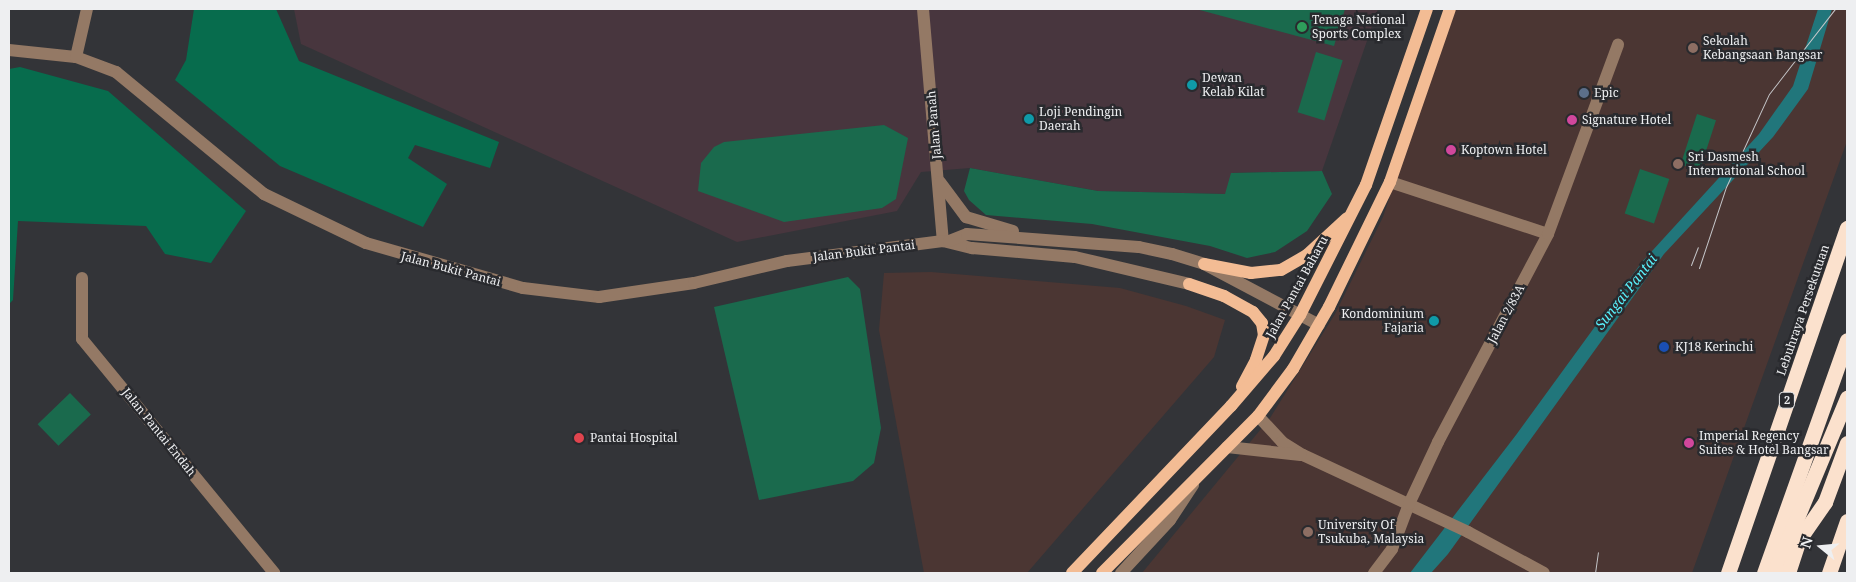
<!DOCTYPE html>
<html>
<head>
<meta charset="utf-8">
<style>
	body { margin:0 }
	#map { position:relative; width:1856px; height:582px; overflow:hidden; background:#333438; font-family:"Noto Serif",serif }
	div>[style] { position:absolute }
	.commercial>* { inset:0; background:#4b3633 }
	.industrial>* { inset:0; background:#48363e }
	.green>* { inset:0; background:#1a6a4d; transform-origin:0 0 }
	.forest>* { inset:0; background:#076c4d }
	.water>* { inset:0; background:#21767b }
	.minor>* { height:12px; margin:-6px; padding:0 6px; transform-origin:6px; border-radius:6px; background:#947965 }
	.major>* { height:12px; margin:-6px; padding:0 6px; transform-origin:6px; border-radius:6px; background:#f3bc94 }
	.highway>* { height:15px; margin:-7.5px; padding:0 7.5px; transform-origin:7.5px; border-radius:7.5px; background:#fbe1cd }
	.tram>* { height:1px; margin:-0.5px; padding:0 0.5px; transform-origin:0.5px; border-radius:0.5px; background:#c5c6c9 }
	.dots>* { width:14px; height:14px; translate:-50% -50%; box-sizing:border-box; border:2px solid #292a2e; border-radius:50% }
	span { translate:-50% -50%; white-space:nowrap; text-align:center; line-height:1.15; -webkit-text-stroke:5px #292a2e; paint-order:stroke }
	.shield-label span { padding:1px 4px; background:#292a2e; border:1px solid; border-radius:4px; -webkit-text-stroke-width:0 }
	.shield-label { font-size:11px; color:#eeeff1; font-weight:700 }
	.poi-label { font-size:12px; color:#eeeff1 }
	.left { translate:0 -50%; text-align:left }
	.right { translate:-100% -50%; text-align:right }
	.street-label { font-size:12px; color:#eeeff1 }
	.water-label { font-size:14px; color:#59f2fd; font-style:italic }
	.frame { position:absolute; inset:0; border:10px solid #eeeff1; pointer-events:none }
	.north { position:absolute; left:1796px; top:522px; width:50px; height:50px; -webkit-text-stroke:4px #292a2e; paint-order:stroke; rotate:287deg; font-size:14px; font-weight:700; line-height:20px; text-align:center; color:#eeeff1 }
	.north::after { content:''; display:block; margin:auto; width:18px; height:22px; background:#eeeff1; clip-path:polygon(50% 0,100% 100%,50% 72%,0 100%) }
</style>
</head>
<body>
<div id="map">
	<div class="commercial">
		<i style="clip-path:polygon(1453px 9px,1847px 9px,1847px 141px,1692px 573px,1142px 573px,1270px 418px,1335px 314px,1383px 217px)"></i>
		<i style="clip-path:polygon(931px 272px,1120px 288px,1186px 306px,1225px 320px,1214px 357px,1027px 573px,924px 573px,879px 330px,884px 273px)"></i>
	</div>
	<div class="industrial">
		<i style="clip-path:polygon(294px 9px,1378px 9px,1322px 171px,1232px 173px,1226px 194px,1098px 191px,970px 168px,921px 172px,897px 211px,737px 242px,301px 44px)"></i>
	</div>
	<div class="green">
		<i style="clip-path:polygon(1196px 9px,1345px 9px,1334px 46px)"></i>
		<i style="left:1316px;top:52px;width:28px;height:63px;rotate:17deg"></i>
		<i style="left:1697px;top:114px;width:20px;height:53px;rotate:18deg"></i>
		<i style="clip-path:polygon(884px 125px,908px 138px,896px 199px,882px 208px,784px 222px,698px 191px,701px 163px,714px 147px,724px 142px)"></i>
		<i style="clip-path:polygon(970px 168px,1098px 191px,1225px 194px,1231px 173px,1322px 171px,1332px 194px,1307px 231px,1275px 252px,1247px 258px,1210px 246px,1092px 224px,986px 215px,969px 200px,964px 191px)"></i>
		<i style="left:1640px;top:169px;width:31px;height:47px;rotate:19deg"></i>
		<i style="clip-path:polygon(848px 277px,860px 289px,881px 428px,874px 463px,853px 481px,759px 500px,714px 307px)"></i>
		<i style="left:70px;top:393px;width:30px;height:45px;rotate:46deg"></i>
	</div>
	<div class="forest">
		<i style="clip-path:polygon(194px 9px,276px 9px,299px 61px,499px 142px,490px 168px,415px 145px,408px 158px,447px 184px,423px 227px,280px 166px,175px 80px,186px 60px)"></i>
		<i style="clip-path:polygon(20px 67px,108px 91px,246px 211px,211px 263px,165px 254px,146px 226px,18px 221px,13px 300px,9px 304px,9px 69px)"></i>
	</div>
	<div class="water">
		<i style="clip-path:polygon(1818px 9px,1832px 9px,1808px 89px,1773px 137px,1664px 254px,1448px 554px,1431px 573px,1410px 573px,1516px 435px,1642px 262px,1759px 134px,1793px 86px)"></i>
	</div>
	<div class="minor">
		<i style="left:923px;top:9px;width:233px;rotate:85.1deg"></i>
		<i style="left:9px;top:50px;width:67px;rotate:6deg"></i>
		<i style="left:76px;top:57px;width:43px;rotate:20.6deg"></i>
		<i style="left:116px;top:72px;width:192px;rotate:39.5deg"></i>
		<i style="left:264px;top:194px;width:113px;rotate:25.7deg"></i>
		<i style="left:366px;top:243px;width:163px;rotate:16deg"></i>
		<i style="left:523px;top:288px;width:77px;rotate:6.8deg"></i>
		<i style="left:599px;top:297px;width:96px;rotate:-8.4deg"></i>
		<i style="left:694px;top:283px;width:96px;rotate:-13.3deg"></i>
		<i style="left:787px;top:261px;width:157px;rotate:-7.3deg"></i>
		<i style="left:943px;top:241px;width:30px;rotate:14deg"></i>
		<i style="left:972px;top:248px;width:103px;rotate:5deg"></i>
		<i style="left:1075px;top:257px;width:117px;rotate:13.3deg"></i>
		<i style="left:76px;top:57px;width:49px;rotate:-77.1deg"></i>
		<i style="left:940px;top:182px;width:44px;rotate:53.4deg"></i>
		<i style="left:966px;top:217px;width:49px;rotate:16.6deg"></i>
		<i style="left:1390px;top:182px;width:166px;rotate:18.2deg"></i>
		<i style="left:949px;top:241px;width:19px;rotate:-21deg"></i>
		<i style="left:967px;top:234px;width:172px;rotate:4.3deg"></i>
		<i style="left:1139px;top:247px;width:34px;rotate:12deg"></i>
		<i style="left:1172px;top:254px;width:34px;rotate:17deg"></i>
		<i style="left:1204px;top:264px;width:130px;rotate:27.9deg"></i>
		<i style="left:82px;top:278px;width:61px;rotate:90deg"></i>
		<i style="left:82px;top:339px;width:303px;rotate:50.6deg"></i>
		<i style="left:1258px;top:416px;width:35px;rotate:47deg"></i>
		<i style="left:1282px;top:442px;width:25px;rotate:32deg"></i>
		<i style="left:1303px;top:455px;width:182px;rotate:25deg"></i>
		<i style="left:1468px;top:532px;width:86px;rotate:28.3deg"></i>
		<i style="left:1227px;top:447px;width:74px;rotate:6.2deg"></i>
		<i style="left:1121px;top:573px;width:72px;rotate:-47.2deg"></i>
		<i style="left:1170px;top:520px;width:42px;rotate:-56.7deg"></i>
		<i style="left:1374px;top:573px;width:30px;rotate:-53deg"></i>
		<i style="left:1392px;top:549px;width:48px;rotate:-69.3deg"></i>
		<i style="left:1409px;top:504px;width:68px;rotate:-64.9deg"></i>
		<i style="left:1438px;top:442px;width:235px;rotate:-62.1deg"></i>
		<i style="left:1548px;top:234px;width:202px;rotate:-69.7deg"></i>
	</div>
	<div class="major">
		<i style="left:1204px;top:264px;width:48px;rotate:10.8deg"></i>
		<i style="left:1251px;top:273px;width:30px;rotate:-6deg"></i>
		<i style="left:1281px;top:270px;width:30px;rotate:-30deg"></i>
		<i style="left:1307px;top:255px;width:54px;rotate:-42.8deg"></i>
		<i style="left:1189px;top:284px;width:37px;rotate:19deg"></i>
		<i style="left:1224px;top:296px;width:33px;rotate:29deg"></i>
		<i style="left:1253px;top:312px;width:14px;rotate:51deg"></i>
		<i style="left:1262px;top:323px;width:12px;rotate:81deg"></i>
		<i style="left:1264px;top:335px;width:26px;rotate:108deg"></i>
		<i style="left:1256px;top:360px;width:30px;rotate:118deg"></i>
		<i style="left:1072px;top:573px;width:231px;rotate:-46.4deg"></i>
		<i style="left:1231px;top:406px;width:66px;rotate:-49.3deg"></i>
		<i style="left:1274px;top:356px;width:49px;rotate:-57.6deg"></i>
		<i style="left:1300px;top:315px;width:146px;rotate:-63.1deg"></i>
		<i style="left:1366px;top:185px;width:186px;rotate:-70.9deg"></i>
		<i style="left:1102px;top:573px;width:221px;rotate:-45.2deg"></i>
		<i style="left:1258px;top:416px;width:59px;rotate:-53.3deg"></i>
		<i style="left:1293px;top:369px;width:72px;rotate:-59.9deg"></i>
		<i style="left:1329px;top:307px;width:139px;rotate:-64deg"></i>
		<i style="left:1390px;top:182px;width:183px;rotate:-70.9deg"></i>
	</div>
	<div class="highway">
		<i style="left:1800px;top:538px;width:44px;rotate:-55.2deg"></i>
		<i style="left:1825px;top:502px;width:63px;rotate:-69.6deg"></i>
		<i style="left:1728px;top:573px;width:365px;rotate:-71deg"></i>
		<i style="left:1764px;top:573px;width:247px;rotate:-70.4deg"></i>
		<i style="left:1774px;top:573px;width:190px;rotate:-67.4deg"></i>
		<i style="left:1788px;top:573px;width:28px;rotate:-72deg"></i>
		<i style="left:1829px;top:573px;width:55px;rotate:-70.9deg"></i>
	</div>
	<div class="tram">
		<i style="left:1691px;top:265px;width:19px;rotate:-69deg"></i>
		<i style="left:1699px;top:268px;width:85px;rotate:-71.6deg"></i>
		<i style="left:1726px;top:187px;width:102px;rotate:-65.2deg"></i>
		<i style="left:1769px;top:94px;width:108px;rotate:-52.2deg"></i>
		<i style="left:1595px;top:573px;width:21px;rotate:-82deg"></i>
	</div>
	<div class="dots">
		<i style="left:1302px;top:27px;background:#2e9e5b"></i>
		<i style="left:1693px;top:48px;background:#8d6e63"></i>
		<i style="left:1192px;top:85px;background:#0f9aa8"></i>
		<i style="left:1584px;top:93px;background:#5c6f8a"></i>
		<i style="left:1029px;top:119px;background:#0f9aa8"></i>
		<i style="left:1572px;top:120px;background:#d1479c"></i>
		<i style="left:1451px;top:150px;background:#d1479c"></i>
		<i style="left:1678px;top:164px;background:#8d6e63"></i>
		<i style="left:1434px;top:321px;background:#0f9aa8"></i>
		<i style="left:1664px;top:347px;background:#1a4fb4"></i>
		<i style="left:579px;top:438px;background:#e0444e"></i>
		<i style="left:1689px;top:443px;background:#d1479c"></i>
		<i style="left:1308px;top:532px;background:#8d6e63"></i>
	</div>
	<div class="shield-label">
		<span style="left:1787px;top:400px">2</span>
	</div>
	<div class="poi-label">
		<span class="left" style="left:1312px;top:27px">Tenaga National<br>Sports Complex</span>
		<span class="left" style="left:1703px;top:48px">Sekolah<br>Kebangsaan Bangsar</span>
		<span class="left" style="left:1202px;top:85px">Dewan<br>Kelab Kilat</span>
		<span class="left" style="left:1594px;top:93px">Epic</span>
		<span class="left" style="left:1039px;top:119px">Loji Pendingin<br>Daerah</span>
		<span class="left" style="left:1582px;top:120px">Signature Hotel</span>
		<span class="left" style="left:1461px;top:150px">Koptown Hotel</span>
		<span class="left" style="left:1688px;top:164px">Sri Dasmesh<br>International School</span>
		<span class="right" style="left:1424px;top:321px">Kondominium<br>Fajaria</span>
		<span class="left" style="left:1675px;top:347px">KJ18 Kerinchi</span>
		<span class="left" style="left:1699px;top:443px">Imperial Regency<br>Suites &amp; Hotel Bangsar</span>
		<span class="left" style="left:590px;top:438px">Pantai Hospital</span>
		<span class="left" style="left:1318px;top:532px">University Of<br>Tsukuba, Malaysia</span>
	</div>
	<div class="street-label">
		<span style="left:934px;top:125px;rotate:-95deg">Jalan Panah</span>
		<span style="left:864px;top:251px;rotate:-7deg">Jalan Bukit Pantai</span>
		<span style="left:451px;top:269px;rotate:15deg">Jalan Bukit Pantai</span>
		<span style="left:1297px;top:287px;rotate:-61deg">Jalan Pantai Baharu</span>
		<span style="left:1803px;top:310px;rotate:-71deg">Lebuhraya Persekutuan</span>
		<span style="left:1506px;top:314px;rotate:-62deg">Jalan 2/83A</span>
		<span style="left:159px;top:432px;rotate:51deg">Jalan Pantai Endah</span>
	</div>
	<div class="water-label">
		<span style="left:1626px;top:292px;rotate:-52deg">Sungai Pantai</span>
	</div>
	<div class="frame"></div>
	<div class="north">N</div>
</div>
</body>
</html>
